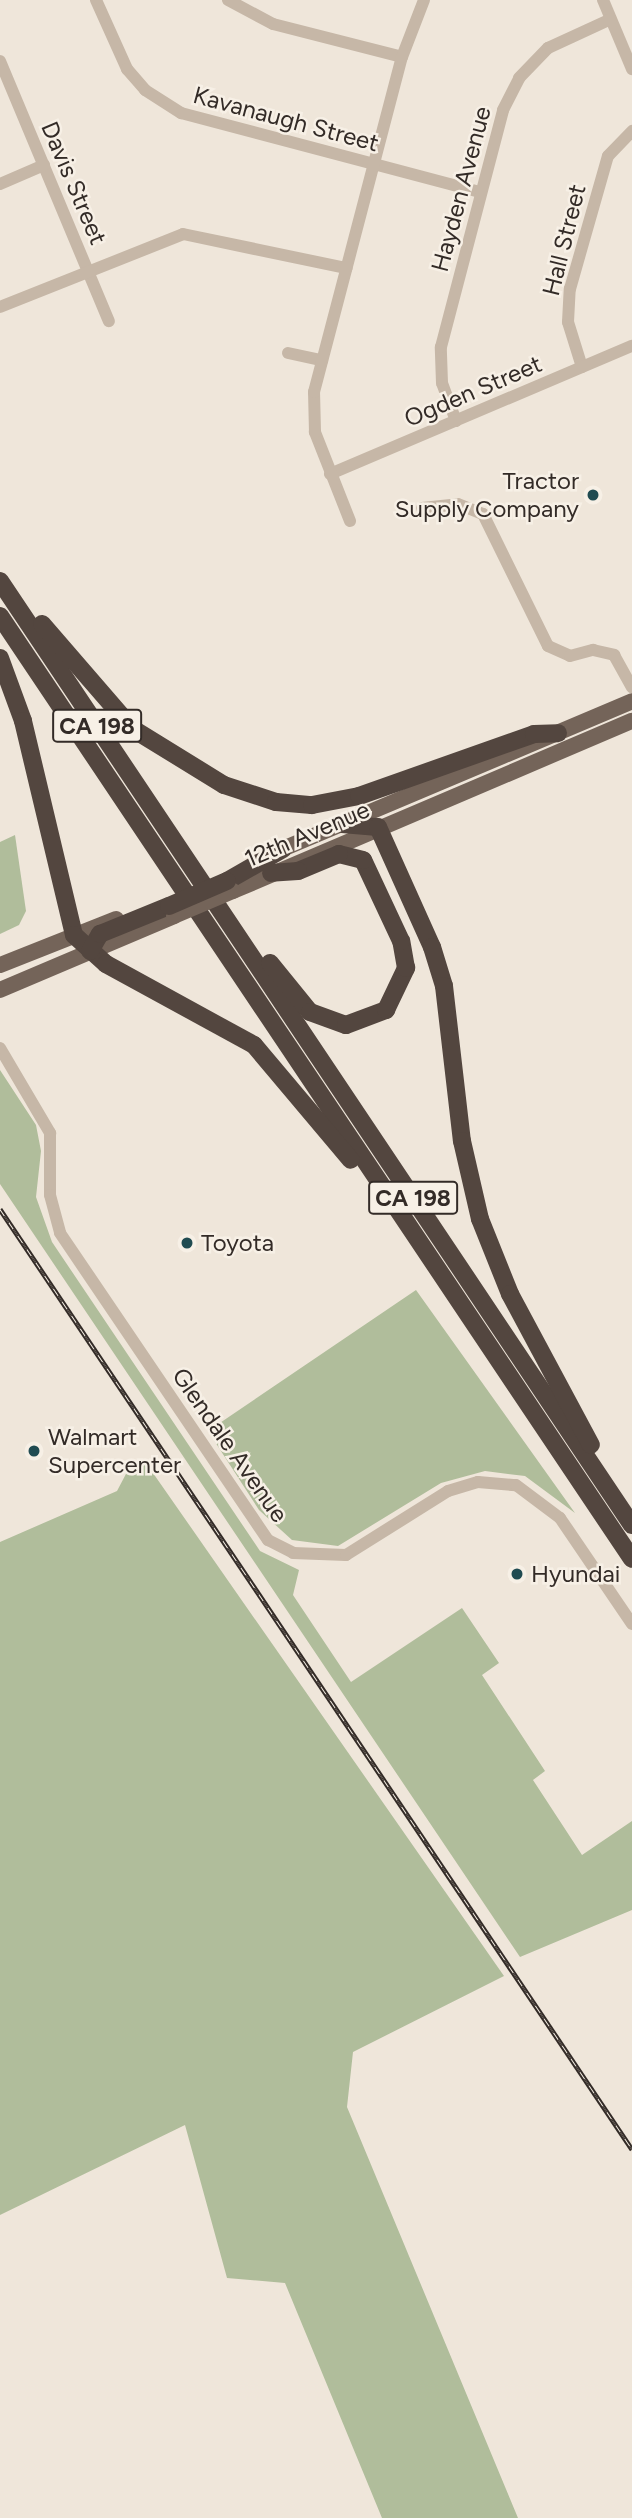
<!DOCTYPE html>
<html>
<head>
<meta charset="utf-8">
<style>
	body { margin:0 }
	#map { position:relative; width:632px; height:2518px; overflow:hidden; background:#efe6da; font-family:Figtree,sans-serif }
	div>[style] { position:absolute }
	.green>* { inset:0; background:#b0bd9b }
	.minor>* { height:12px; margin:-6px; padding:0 6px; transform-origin:6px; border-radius:6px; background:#c6b7a7 }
	.major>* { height:16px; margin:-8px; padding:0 8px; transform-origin:8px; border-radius:8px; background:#746459 }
	.highway>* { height:18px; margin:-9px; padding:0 9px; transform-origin:9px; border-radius:9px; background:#53463f }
	.rail>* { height:5px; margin-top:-2.5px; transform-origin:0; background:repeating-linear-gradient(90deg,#f7f0e6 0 8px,#332b27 0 16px); box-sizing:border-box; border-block:2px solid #332b27 }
	.major-bridge>* { height:16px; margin:-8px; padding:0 8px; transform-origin:8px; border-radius:8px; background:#746459 }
	.highway-bridge>* { height:18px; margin:-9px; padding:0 9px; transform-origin:9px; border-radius:9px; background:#53463f }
	.dots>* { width:19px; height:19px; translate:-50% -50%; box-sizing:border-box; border:4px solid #f7f0e6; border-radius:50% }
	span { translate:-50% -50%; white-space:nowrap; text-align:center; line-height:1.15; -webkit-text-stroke:5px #f7f0e6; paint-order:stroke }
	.shield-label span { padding:2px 5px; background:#f7f0e6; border:2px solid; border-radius:5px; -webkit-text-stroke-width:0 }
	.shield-label { font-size:23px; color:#332b27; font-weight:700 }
	.street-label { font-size:24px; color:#332b27 }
	.poi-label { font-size:24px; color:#332b27 }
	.right { translate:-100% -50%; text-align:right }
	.left { translate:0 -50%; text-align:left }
</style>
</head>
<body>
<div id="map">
	<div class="green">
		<i style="clip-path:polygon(15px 835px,26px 911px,19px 925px,0 934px,0 842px)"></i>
		<i style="clip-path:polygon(0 1070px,36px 1125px,41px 1151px,36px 1197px,52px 1242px,260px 1551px,299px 1570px,293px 1595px,351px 1682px,462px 1608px,499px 1663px,482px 1675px,545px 1771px,533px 1780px,582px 1855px,632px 1821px,632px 1910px,520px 1957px,0 1184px)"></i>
		<i style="clip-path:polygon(416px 1290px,575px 1513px,525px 1476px,485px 1471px,441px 1483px,338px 1546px,292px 1540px,259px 1510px,208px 1431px)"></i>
		<i style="clip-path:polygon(146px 1463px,504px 1976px,353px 2052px,347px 2107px,518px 2518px,382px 2518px,285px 2283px,227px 2278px,185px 2125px,0 2215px,0 1542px,117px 1491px,127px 1472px)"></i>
	</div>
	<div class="minor">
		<i style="left:96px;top:0;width:76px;rotate:65.8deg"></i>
		<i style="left:127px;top:69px;width:28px;rotate:49deg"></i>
		<i style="left:145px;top:90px;width:43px;rotate:32.6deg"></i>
		<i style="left:181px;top:113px;width:310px;rotate:14.8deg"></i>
		<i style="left:228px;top:0;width:51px;rotate:28.1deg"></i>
		<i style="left:273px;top:24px;width:133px;rotate:14.3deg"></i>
		<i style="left:603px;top:0;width:75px;rotate:67.2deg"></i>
		<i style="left:0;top:61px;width:282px;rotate:67.3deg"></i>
		<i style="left:0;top:184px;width:48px;rotate:-23.4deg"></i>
		<i style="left:0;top:307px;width:197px;rotate:-21.7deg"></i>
		<i style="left:183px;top:234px;width:167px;rotate:11.8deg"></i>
		<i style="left:288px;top:353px;width:35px;rotate:12deg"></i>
		<i style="left:582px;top:367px;width:47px;rotate:-107.3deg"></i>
		<i style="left:568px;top:322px;width:33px;rotate:-87deg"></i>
		<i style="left:570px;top:289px;width:138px;rotate:-74.1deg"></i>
		<i style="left:608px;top:156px;width:35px;rotate:-46deg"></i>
		<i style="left:456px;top:421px;width:40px;rotate:-110.2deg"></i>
		<i style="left:442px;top:383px;width:36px;rotate:-92deg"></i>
		<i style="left:441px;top:347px;width:245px;rotate:-75.3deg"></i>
		<i style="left:503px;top:110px;width:36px;rotate:-63deg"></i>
		<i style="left:519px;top:78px;width:42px;rotate:-46deg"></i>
		<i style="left:548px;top:48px;width:69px;rotate:-24.7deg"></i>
		<i style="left:330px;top:474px;width:328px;rotate:-23deg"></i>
		<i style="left:422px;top:508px;width:36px;rotate:-6deg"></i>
		<i style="left:458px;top:504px;width:27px;rotate:22deg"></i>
		<i style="left:483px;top:514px;width:147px;rotate:63.8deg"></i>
		<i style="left:548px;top:646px;width:24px;rotate:24deg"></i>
		<i style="left:570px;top:656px;width:24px;rotate:-15deg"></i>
		<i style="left:593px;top:650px;width:22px;rotate:13deg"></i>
		<i style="left:614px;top:655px;width:37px;rotate:61deg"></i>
		<i style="left:350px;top:521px;width:96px;rotate:-111.5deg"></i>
		<i style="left:315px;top:432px;width:40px;rotate:-91.4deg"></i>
		<i style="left:314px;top:392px;width:346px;rotate:-75.3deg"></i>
		<i style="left:402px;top:57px;width:61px;rotate:-68.9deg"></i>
		<i style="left:0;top:1048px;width:99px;rotate:59.5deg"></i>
		<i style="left:50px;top:1133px;width:62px;rotate:90deg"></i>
		<i style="left:50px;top:1195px;width:39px;rotate:75deg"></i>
		<i style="left:60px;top:1233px;width:371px;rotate:55.9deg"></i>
		<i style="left:268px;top:1540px;width:28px;rotate:27deg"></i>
		<i style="left:293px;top:1553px;width:53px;rotate:2.2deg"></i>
		<i style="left:346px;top:1555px;width:120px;rotate:-32.1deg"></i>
		<i style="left:448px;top:1491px;width:31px;rotate:-17deg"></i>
		<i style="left:478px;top:1482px;width:38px;rotate:5deg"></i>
		<i style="left:516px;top:1485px;width:55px;rotate:36.9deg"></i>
		<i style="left:560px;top:1518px;width:128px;rotate:55.8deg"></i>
	</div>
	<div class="major">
		<i style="left:273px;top:853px;width:390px;rotate:-22.9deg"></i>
		<i style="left:233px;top:891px;width:434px;rotate:-23.1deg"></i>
		<i style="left:0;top:965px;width:125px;rotate:-21.6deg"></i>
		<i style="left:0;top:990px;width:189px;rotate:-23deg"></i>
	</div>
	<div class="highway">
		<i style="left:0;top:581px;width:1136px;rotate:56.2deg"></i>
		<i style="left:0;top:616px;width:1135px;rotate:56.17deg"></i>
		<i style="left:42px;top:624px;width:139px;rotate:49.1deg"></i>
		<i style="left:133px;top:729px;width:107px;rotate:31.6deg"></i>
		<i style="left:224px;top:785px;width:55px;rotate:18.1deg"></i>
		<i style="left:276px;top:802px;width:36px;rotate:5deg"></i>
		<i style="left:312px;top:805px;width:48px;rotate:-10.8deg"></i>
		<i style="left:359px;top:796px;width:186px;rotate:-19.5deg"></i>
		<i style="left:534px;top:734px;width:24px;rotate:-2deg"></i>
		<i style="left:0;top:658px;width:67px;rotate:69.9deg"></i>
		<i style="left:23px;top:721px;width:220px;rotate:76.6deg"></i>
		<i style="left:74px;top:935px;width:43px;rotate:42.2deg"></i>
		<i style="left:106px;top:964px;width:169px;rotate:28.7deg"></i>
		<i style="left:254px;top:1045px;width:150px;rotate:49.9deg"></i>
		<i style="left:342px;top:824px;width:36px;rotate:5deg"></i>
		<i style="left:378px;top:827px;width:132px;rotate:65.8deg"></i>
		<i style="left:432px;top:947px;width:41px;rotate:72.9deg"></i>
		<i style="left:444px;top:986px;width:156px;rotate:83.4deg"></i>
		<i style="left:462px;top:1141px;width:80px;rotate:77deg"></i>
		<i style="left:480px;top:1219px;width:81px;rotate:68.2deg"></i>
		<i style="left:510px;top:1294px;width:171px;rotate:61.8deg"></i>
		<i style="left:227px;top:881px;width:64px;rotate:-29.7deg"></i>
		<i style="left:90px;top:951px;width:20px;rotate:-60deg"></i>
		<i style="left:100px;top:934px;width:74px;rotate:-22.1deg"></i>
		<i style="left:270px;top:963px;width:63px;rotate:50.8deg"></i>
		<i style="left:310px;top:1012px;width:38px;rotate:20deg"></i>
		<i style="left:346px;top:1025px;width:43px;rotate:-20.6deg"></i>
		<i style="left:386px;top:1010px;width:47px;rotate:-64.5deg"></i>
		<i style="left:406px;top:968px;width:27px;rotate:-100deg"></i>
		<i style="left:401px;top:941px;width:89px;rotate:-115.1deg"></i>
		<i style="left:363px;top:860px;width:25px;rotate:-166deg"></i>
		<i style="left:339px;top:854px;width:44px;rotate:157.5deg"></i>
		<i style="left:298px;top:871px;width:27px;rotate:176deg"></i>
	</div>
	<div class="rail">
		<i style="left:0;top:1209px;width:1133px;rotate:56.09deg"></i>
	</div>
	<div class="major-bridge">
		<i style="left:174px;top:916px;width:64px;rotate:-23deg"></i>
	</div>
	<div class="highway-bridge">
		<i style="left:169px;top:906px;width:63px;rotate:-23.3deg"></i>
	</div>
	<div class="dots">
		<i style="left:593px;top:495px;background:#204b51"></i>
		<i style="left:187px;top:1243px;background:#204b51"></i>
		<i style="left:34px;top:1451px;background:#204b51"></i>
		<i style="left:517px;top:1574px;background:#204b51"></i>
	</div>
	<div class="shield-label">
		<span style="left:97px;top:726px">CA 198</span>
		<span style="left:413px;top:1198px">CA 198</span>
	</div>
	<div class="street-label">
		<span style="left:286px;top:119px;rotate:15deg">Kavanaugh Street</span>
		<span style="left:74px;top:183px;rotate:67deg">Davis Street</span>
		<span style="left:461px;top:189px;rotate:-75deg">Hayden Avenue</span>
		<span style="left:564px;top:240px;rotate:-76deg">Hall Street</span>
		<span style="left:473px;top:391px;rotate:-23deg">Ogden Street</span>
		<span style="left:307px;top:834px;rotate:-23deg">12th Avenue</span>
		<span style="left:230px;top:1445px;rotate:55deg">Glendale Avenue</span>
	</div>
	<div class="poi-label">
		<span class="right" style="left:579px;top:495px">Tractor<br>Supply Company</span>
		<span class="left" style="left:201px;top:1243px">Toyota</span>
		<span class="left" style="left:48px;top:1451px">Walmart<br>Supercenter</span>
		<span class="left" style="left:531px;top:1574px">Hyundai</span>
	</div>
</div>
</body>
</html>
